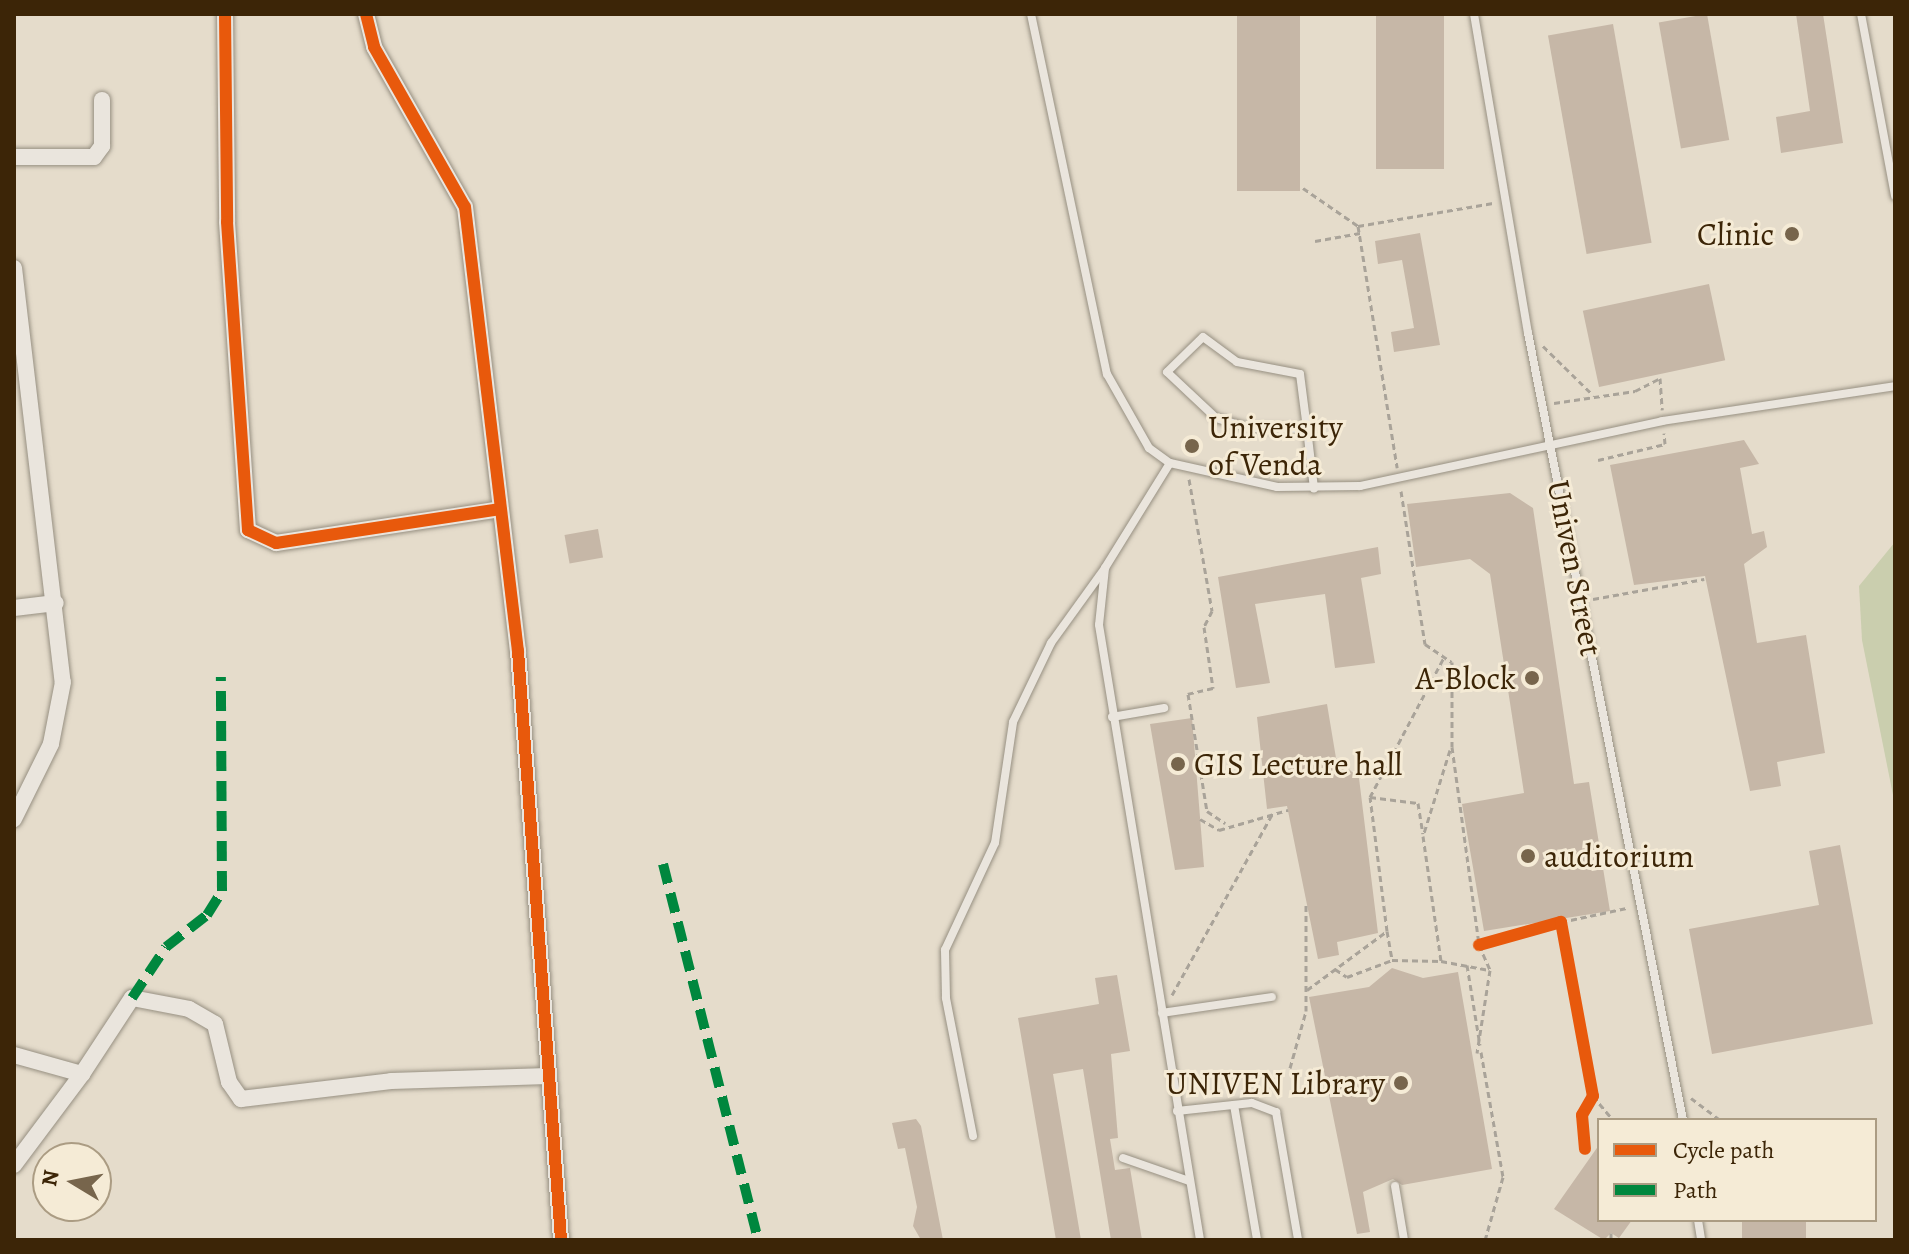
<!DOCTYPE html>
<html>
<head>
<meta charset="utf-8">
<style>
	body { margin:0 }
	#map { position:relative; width:1909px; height:1254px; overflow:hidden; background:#e5dccb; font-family:Alegreya,serif }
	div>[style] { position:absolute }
	.green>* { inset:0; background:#caceae }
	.building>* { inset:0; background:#c6b7a7; transform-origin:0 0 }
	.path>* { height:3px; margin-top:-1.5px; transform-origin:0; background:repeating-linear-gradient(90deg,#a9a399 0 6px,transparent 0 10px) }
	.roads { filter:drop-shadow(0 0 2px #979082) drop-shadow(0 0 2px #979082) }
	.lane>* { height:8px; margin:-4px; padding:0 4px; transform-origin:4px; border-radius:4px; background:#eae5dd }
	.street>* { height:16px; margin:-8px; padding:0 8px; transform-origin:8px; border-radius:8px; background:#eae5dd }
	.quiet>* { height:10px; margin-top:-5px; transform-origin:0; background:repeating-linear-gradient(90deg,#00873e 0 20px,transparent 0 30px) }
	.cycleway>* { height:12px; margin:-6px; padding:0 6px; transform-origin:6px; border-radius:6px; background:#e8590c }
	.dots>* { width:22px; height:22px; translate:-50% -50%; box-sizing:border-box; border:4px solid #f5ebd6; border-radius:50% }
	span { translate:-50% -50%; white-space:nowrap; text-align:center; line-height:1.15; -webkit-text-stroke:6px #f5ebd6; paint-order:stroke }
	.poi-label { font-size:32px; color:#3c2507 }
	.right { translate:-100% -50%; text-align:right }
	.left { translate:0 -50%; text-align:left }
	.street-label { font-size:32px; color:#3c2507 }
	.frame { position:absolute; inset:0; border:16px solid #3c2507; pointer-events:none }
	.legend { position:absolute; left:1597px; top:1118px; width:280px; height:104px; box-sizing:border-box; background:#f5ebd6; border:2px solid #ab9c83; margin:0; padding:10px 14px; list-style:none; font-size:24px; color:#3c2507 }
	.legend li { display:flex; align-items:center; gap:16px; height:40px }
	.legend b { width:40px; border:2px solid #ab9c83 }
	.north { position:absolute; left:32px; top:1142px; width:80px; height:80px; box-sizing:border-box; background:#f5ebd6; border:2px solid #ab9c83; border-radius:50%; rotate:280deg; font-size:22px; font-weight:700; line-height:32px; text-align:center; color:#3c2507 }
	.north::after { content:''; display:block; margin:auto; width:28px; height:36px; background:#77654c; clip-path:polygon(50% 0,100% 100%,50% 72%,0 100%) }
</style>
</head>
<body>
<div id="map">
	<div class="green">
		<i style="clip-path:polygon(1895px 542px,1895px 805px,1862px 640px,1859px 586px)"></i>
	</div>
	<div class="building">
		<i style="left:1237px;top:14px;width:63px;height:177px"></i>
		<i style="left:1376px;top:14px;width:68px;height:155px"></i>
		<i style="left:1707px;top:14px;width:128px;height:49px;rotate:80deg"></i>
		<i style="clip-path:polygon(1796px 14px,1823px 14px,1843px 143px,1781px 153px,1776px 117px,1810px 111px)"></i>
		<i style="left:1613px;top:24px;width:222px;height:66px;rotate:80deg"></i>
		<i style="clip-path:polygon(1420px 233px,1440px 345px,1394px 352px,1391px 332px,1414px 328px,1402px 260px,1378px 264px,1375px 241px)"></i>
		<i style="left:1709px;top:284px;width:78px;height:129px;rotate:78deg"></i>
		<i style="clip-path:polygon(1744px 440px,1759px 464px,1740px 468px,1752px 534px,1764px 531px,1767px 547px,1744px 564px,1757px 643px,1806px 635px,1825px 753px,1777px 762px,1781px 786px,1750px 791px,1705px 576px,1634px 585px,1610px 465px)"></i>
		<i style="clip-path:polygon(1510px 493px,1533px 508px,1574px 784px,1589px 782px,1610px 911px,1484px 931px,1462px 804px,1524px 793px,1490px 574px,1470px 559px,1416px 567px,1407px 504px)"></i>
		<i style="left:598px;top:529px;width:29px;height:34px;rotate:80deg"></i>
		<i style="clip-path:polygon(1378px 547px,1381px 574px,1361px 578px,1375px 663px,1335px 668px,1325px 594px,1255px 604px,1270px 683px,1236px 688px,1218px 577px)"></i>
		<i style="clip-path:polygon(1327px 704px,1336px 758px,1359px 778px,1378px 933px,1337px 942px,1339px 955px,1318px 959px,1287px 806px,1267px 809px,1257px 717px)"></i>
		<i style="clip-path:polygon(1192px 718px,1204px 867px,1175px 870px,1150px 724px)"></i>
		<i style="clip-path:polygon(1840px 845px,1873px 1024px,1712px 1054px,1689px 929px,1819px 905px,1809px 851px)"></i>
		<i style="clip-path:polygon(1392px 968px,1423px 978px,1458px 972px,1492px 1169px,1402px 1185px,1393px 1179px,1363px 1192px,1370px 1232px,1357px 1234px,1309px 997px,1369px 987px)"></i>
		<i style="clip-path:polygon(1117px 975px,1130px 1051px,1111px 1054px,1118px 1138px,1110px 1139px,1115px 1170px,1130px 1168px,1142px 1240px,1111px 1240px,1083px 1069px,1053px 1074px,1081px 1240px,1056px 1240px,1018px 1018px,1099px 1004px,1095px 978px)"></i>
		<i style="clip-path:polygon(916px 1119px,921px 1126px,943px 1240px,921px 1240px,913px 1226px,917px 1207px,905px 1148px,898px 1149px,892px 1123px)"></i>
		<i style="clip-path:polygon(1599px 1145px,1599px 1220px,1632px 1220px,1619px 1238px,1611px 1233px,1604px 1240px,1554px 1209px)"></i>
		<i style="left:1742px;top:1220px;width:64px;height:20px"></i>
	</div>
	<div class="path">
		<i style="left:1303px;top:188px;width:67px;rotate:34.6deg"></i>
		<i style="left:1358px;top:226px;width:245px;rotate:80.8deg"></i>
		<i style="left:1358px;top:226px;width:137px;rotate:-9.7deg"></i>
		<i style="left:1315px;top:241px;width:46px;rotate:-10.1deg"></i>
		<i style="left:1543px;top:346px;width:70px;rotate:44.4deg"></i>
		<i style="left:1554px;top:403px;width:82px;rotate:-8.4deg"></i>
		<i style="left:1635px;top:391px;width:28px;rotate:-27deg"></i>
		<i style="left:1660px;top:378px;width:32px;rotate:86deg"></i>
		<i style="left:1598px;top:460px;width:69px;rotate:-13.4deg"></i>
		<i style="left:1665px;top:444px;width:11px;rotate:-95deg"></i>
		<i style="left:1189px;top:479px;width:134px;rotate:80.1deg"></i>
		<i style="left:1212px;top:611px;width:18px;rotate:117deg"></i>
		<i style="left:1204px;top:627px;width:62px;rotate:81.6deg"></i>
		<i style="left:1213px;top:688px;width:26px;rotate:167deg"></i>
		<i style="left:1188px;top:694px;width:119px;rotate:80.8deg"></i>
		<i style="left:1207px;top:811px;width:22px;rotate:34deg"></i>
		<i style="left:1401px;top:491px;width:155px;rotate:81.1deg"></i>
		<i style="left:1425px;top:644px;width:32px;rotate:34deg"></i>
		<i style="left:1452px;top:662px;width:85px;rotate:90deg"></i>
		<i style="left:1452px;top:747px;width:200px;rotate:82.2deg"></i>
		<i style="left:1479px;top:945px;width:27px;rotate:66deg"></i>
		<i style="left:1490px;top:970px;width:84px;rotate:98.9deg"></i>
		<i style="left:1593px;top:599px;width:113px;rotate:-10.2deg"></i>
		<i style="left:1450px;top:750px;width:90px;rotate:107.4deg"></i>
		<i style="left:1423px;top:836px;width:126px;rotate:81.8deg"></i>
		<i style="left:1441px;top:961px;width:49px;rotate:10.6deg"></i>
		<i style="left:1370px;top:797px;width:48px;rotate:7.1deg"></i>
		<i style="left:1418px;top:803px;width:31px;rotate:81deg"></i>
		<i style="left:1200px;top:819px;width:22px;rotate:30deg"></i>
		<i style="left:1219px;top:830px;width:72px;rotate:-16.2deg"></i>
		<i style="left:1561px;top:922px;width:67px;rotate:-12deg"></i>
		<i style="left:1387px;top:931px;width:28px;rotate:80deg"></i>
		<i style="left:1467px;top:965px;width:81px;rotate:80.8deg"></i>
		<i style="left:1335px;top:969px;width:14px;rotate:34deg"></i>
		<i style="left:1347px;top:977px;width:48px;rotate:-20.7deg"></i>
		<i style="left:1392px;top:960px;width:49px;rotate:1.2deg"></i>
		<i style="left:1307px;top:990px;width:99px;rotate:-36.4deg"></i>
		<i style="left:1387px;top:931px;width:135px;rotate:-97.2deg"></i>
		<i style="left:1370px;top:797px;width:158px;rotate:-62.1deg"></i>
		<i style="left:1172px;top:995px;width:208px;rotate:-61deg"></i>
		<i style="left:1481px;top:1052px;width:127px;rotate:80deg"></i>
		<i style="left:1503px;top:1177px;width:66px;rotate:105.9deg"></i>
		<i style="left:1290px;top:1068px;width:59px;rotate:-74.3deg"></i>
		<i style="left:1306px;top:1011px;width:109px;rotate:-90deg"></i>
		<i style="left:1593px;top:1096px;width:31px;rotate:50deg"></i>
		<i style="left:1691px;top:1098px;width:36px;rotate:37deg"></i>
		<i style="left:1611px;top:1233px;width:7px;rotate:90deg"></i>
	</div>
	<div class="roads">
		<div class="lane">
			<i style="left:1031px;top:14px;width:368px;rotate:78.1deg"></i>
			<i style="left:1107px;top:374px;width:85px;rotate:60.4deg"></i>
			<i style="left:1149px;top:448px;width:26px;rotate:36deg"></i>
			<i style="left:1170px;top:463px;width:123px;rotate:121.8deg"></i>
			<i style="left:1105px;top:568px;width:57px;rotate:96deg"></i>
			<i style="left:1099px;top:625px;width:623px;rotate:80.67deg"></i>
			<i style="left:1474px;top:14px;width:324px;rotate:80.4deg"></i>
			<i style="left:1528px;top:333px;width:802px;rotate:78.86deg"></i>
			<i style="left:1861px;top:14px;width:185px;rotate:79.4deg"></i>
			<i style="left:1307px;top:429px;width:58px;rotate:-179deg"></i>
			<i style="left:1249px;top:428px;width:34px;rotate:-163deg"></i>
			<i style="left:1216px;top:418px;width:67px;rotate:-136.8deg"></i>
			<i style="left:1167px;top:372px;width:50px;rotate:-44.2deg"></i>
			<i style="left:1203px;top:337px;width:42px;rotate:36.3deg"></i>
			<i style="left:1237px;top:362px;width:64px;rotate:10.8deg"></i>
			<i style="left:1300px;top:374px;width:55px;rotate:82.7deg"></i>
			<i style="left:1307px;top:429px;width:60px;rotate:83.3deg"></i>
			<i style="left:1170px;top:463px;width:110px;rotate:12.6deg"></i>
			<i style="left:1277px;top:487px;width:83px;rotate:-0.7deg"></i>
			<i style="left:1360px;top:486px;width:309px;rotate:-12.1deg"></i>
			<i style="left:1662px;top:421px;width:236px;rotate:-8.5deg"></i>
			<i style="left:1112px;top:717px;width:53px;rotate:-9.8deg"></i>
			<i style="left:1162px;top:1013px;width:111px;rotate:-8.3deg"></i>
			<i style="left:1234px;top:1105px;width:137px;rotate:80.3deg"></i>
			<i style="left:1177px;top:1111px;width:75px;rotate:-6.1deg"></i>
			<i style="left:1252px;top:1103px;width:26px;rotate:21deg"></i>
			<i style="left:1276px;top:1112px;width:130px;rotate:80.2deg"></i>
			<i style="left:973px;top:1136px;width:141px;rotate:-101.1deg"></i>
			<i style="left:946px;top:998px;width:48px;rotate:-91.2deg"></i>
			<i style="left:945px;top:950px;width:118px;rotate:-65deg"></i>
			<i style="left:995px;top:843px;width:122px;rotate:-81.5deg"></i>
			<i style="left:1013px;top:722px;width:88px;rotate:-64.3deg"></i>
			<i style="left:1051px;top:643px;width:92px;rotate:-54.2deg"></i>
			<i style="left:1123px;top:1158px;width:70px;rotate:19.2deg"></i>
			<i style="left:1395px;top:1186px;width:55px;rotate:80.5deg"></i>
			<i style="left:1698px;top:1220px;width:20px;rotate:81deg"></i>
		</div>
		<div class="street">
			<i style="left:225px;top:14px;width:208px;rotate:89.4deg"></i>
			<i style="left:227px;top:222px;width:309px;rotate:86.1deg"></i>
			<i style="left:248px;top:530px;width:31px;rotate:25deg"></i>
			<i style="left:276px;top:543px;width:227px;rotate:-8.6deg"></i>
			<i style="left:366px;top:14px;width:34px;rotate:76deg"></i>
			<i style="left:374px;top:47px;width:184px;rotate:60.4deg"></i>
			<i style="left:465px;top:207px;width:447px;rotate:83.2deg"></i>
			<i style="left:518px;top:651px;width:591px;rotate:85.82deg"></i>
			<i style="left:14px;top:157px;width:80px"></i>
			<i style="left:94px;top:157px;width:14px;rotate:-54deg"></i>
			<i style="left:102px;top:146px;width:46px;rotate:-90deg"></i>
			<i style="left:14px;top:268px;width:417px;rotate:83.3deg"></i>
			<i style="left:63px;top:682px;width:63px;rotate:101deg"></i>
			<i style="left:51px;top:744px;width:84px;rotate:116.3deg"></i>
			<i style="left:14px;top:608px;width:42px;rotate:-6.8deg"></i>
			<i style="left:14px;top:1055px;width:71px;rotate:15.6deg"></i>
			<i style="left:82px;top:1074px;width:91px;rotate:-56.7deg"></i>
			<i style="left:132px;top:998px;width:58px;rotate:10.9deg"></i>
			<i style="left:189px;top:1009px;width:30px;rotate:30deg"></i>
			<i style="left:215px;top:1024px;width:60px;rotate:76.4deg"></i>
			<i style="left:229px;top:1082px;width:21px;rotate:55deg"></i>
			<i style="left:241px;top:1099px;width:151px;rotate:-6.8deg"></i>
			<i style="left:391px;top:1081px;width:157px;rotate:-1.8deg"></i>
			<i style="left:14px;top:1165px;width:114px;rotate:-53.2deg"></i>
		</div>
	</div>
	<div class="quiet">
		<i style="left:663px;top:864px;width:388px;rotate:75.8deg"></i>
		<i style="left:132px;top:998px;width:61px;rotate:-56.3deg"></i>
		<i style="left:166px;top:947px;width:52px;rotate:-38deg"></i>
		<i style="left:207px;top:915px;width:28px;rotate:-58deg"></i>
		<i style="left:222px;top:891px;width:214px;rotate:-90.3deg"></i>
	</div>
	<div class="cycleway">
		<i style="left:225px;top:14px;width:208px;rotate:89.4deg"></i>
		<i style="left:227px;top:222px;width:309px;rotate:86.1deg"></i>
		<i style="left:248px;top:530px;width:31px;rotate:25deg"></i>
		<i style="left:276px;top:543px;width:227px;rotate:-8.6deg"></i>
		<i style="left:366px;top:14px;width:34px;rotate:76deg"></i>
		<i style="left:374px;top:47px;width:184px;rotate:60.4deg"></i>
		<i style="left:465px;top:207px;width:447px;rotate:83.2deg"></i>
		<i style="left:518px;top:651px;width:591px;rotate:85.82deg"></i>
		<i style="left:1479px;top:945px;width:85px;rotate:-15.7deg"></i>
		<i style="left:1561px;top:922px;width:177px;rotate:79.6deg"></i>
		<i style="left:1593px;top:1096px;width:22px;rotate:120deg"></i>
		<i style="left:1582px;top:1115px;width:34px;rotate:85deg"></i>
	</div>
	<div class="dots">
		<i style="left:1792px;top:234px;background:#77654c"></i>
		<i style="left:1192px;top:446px;background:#77654c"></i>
		<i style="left:1532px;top:678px;background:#77654c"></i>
		<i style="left:1178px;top:764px;background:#77654c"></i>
		<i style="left:1528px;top:856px;background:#77654c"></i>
		<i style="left:1401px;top:1083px;background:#77654c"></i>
	</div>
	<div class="poi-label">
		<span class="right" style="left:1774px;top:234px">Clinic</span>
		<span class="left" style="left:1208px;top:446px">University<br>of Venda</span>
		<span class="right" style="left:1516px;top:678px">A-Block</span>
		<span class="left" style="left:1194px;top:764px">GIS Lecture hall</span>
		<span class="left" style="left:1544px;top:856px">auditorium</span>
		<span class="right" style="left:1385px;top:1083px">UNIVEN Library</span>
	</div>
	<div class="street-label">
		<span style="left:1575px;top:568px;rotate:79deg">Univen Street</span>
	</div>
	<div class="frame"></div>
	<ul class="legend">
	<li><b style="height:10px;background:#e8590c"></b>Cycle path</li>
	<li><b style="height:10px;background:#00873e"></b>Path</li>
	</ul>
	<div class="north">N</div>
</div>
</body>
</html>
